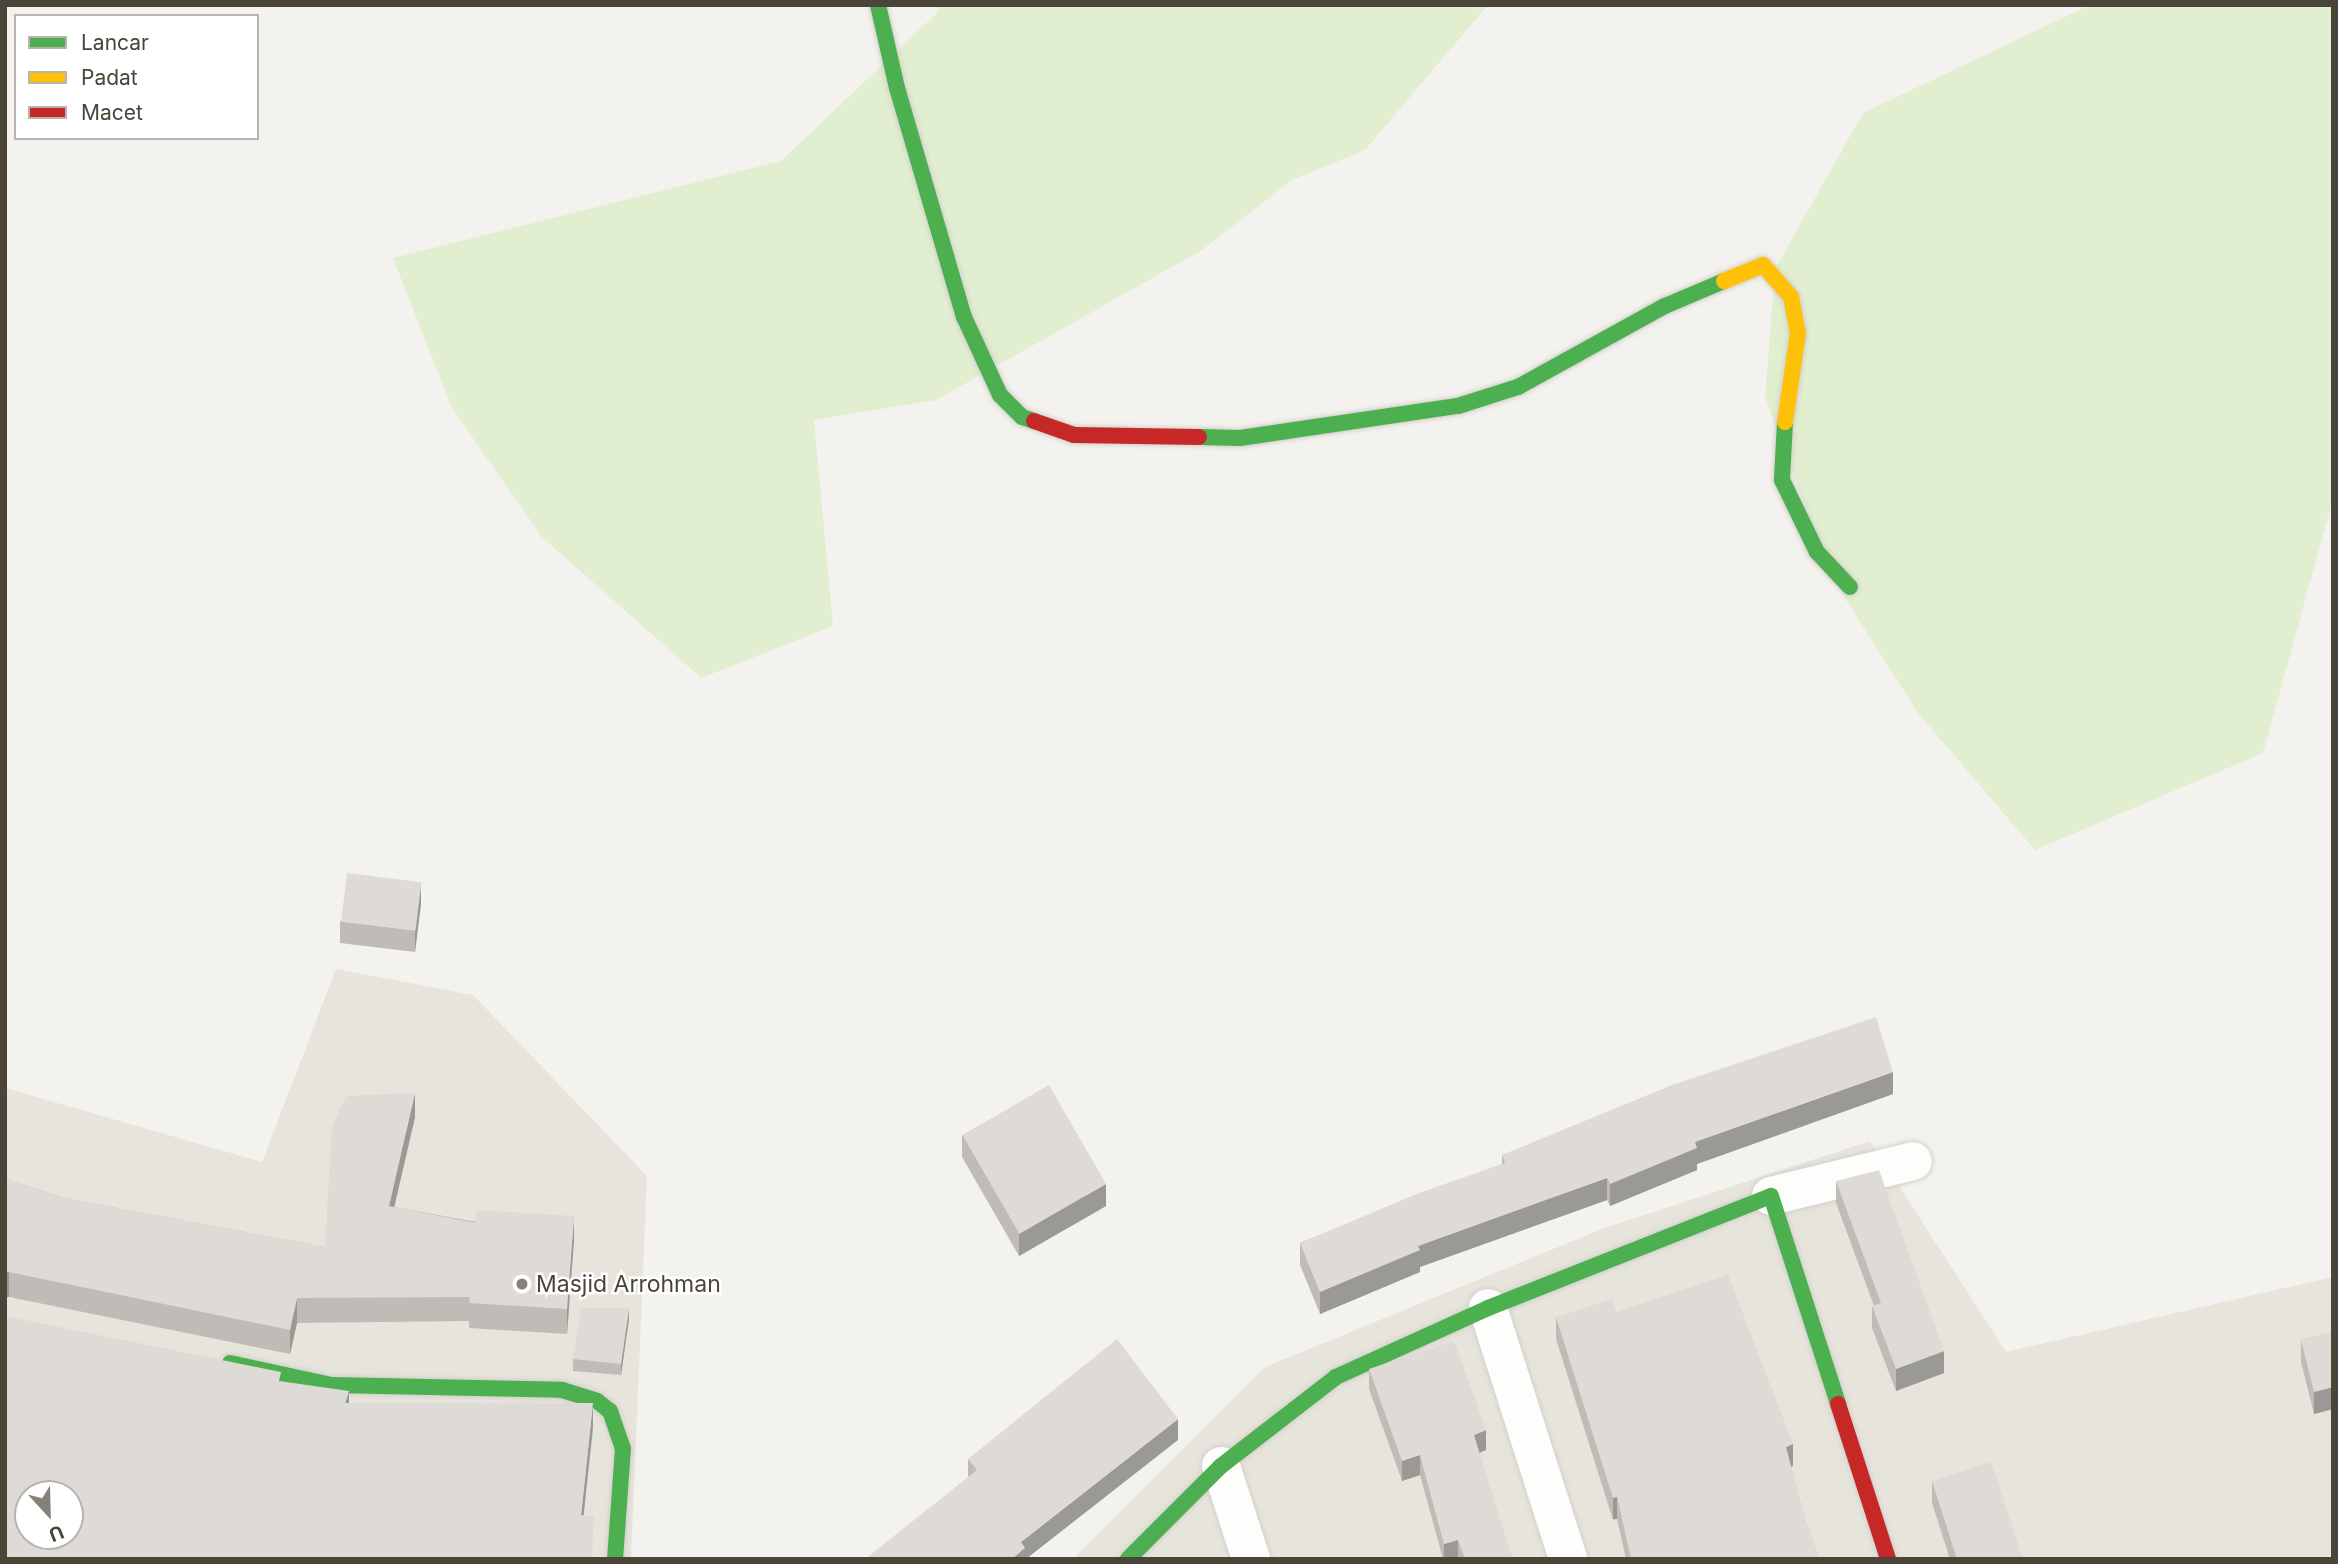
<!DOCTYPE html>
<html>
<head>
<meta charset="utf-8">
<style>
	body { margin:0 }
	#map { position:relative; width:2338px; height:1564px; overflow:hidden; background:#f4f2ee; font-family:Inter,sans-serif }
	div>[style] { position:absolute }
	.residential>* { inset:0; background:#e7e4dc }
	.green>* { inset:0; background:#e1eecf }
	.roads { filter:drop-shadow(0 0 2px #d2d0cb) drop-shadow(0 0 2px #d2d0cb) }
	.street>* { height:38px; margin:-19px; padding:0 19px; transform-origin:19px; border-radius:19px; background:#fdfdfc }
	.fast>* { height:16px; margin:-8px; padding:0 8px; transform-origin:8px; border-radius:8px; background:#4caf50 }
	.slow>* { height:16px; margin:-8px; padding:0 8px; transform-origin:8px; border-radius:8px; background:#ffc107 }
	.jam>* { height:16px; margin:-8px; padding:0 8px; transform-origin:8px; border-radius:8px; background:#c62828 }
	.wall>* { inset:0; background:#bfbcb8 }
	.shaded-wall>* { inset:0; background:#9b9996; transform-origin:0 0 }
	.building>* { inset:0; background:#dedbd6; transform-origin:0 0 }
	.dots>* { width:19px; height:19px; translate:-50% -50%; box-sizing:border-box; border:4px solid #fff; border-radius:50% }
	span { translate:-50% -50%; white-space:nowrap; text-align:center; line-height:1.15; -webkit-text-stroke:5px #fff; paint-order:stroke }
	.poi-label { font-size:23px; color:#4b4439 }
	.left { translate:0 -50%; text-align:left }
	.frame { position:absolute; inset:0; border:7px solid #4b4439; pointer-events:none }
	.legend { position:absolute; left:14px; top:14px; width:245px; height:126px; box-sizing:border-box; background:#fff; border:2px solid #b7b4b0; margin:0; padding:9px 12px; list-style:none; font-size:21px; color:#4b4439 }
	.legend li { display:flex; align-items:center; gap:14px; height:35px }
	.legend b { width:35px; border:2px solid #b7b4b0 }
	.north { position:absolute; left:14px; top:1480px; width:70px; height:70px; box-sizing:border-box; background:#fff; border:2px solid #b7b4b0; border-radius:50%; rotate:158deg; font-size:19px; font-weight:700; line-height:28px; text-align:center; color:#4b4439 }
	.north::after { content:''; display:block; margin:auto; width:24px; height:32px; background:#868178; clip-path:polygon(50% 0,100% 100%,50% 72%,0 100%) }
</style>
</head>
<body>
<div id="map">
	<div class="residential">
		<i style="clip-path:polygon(evenodd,336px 969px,473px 995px,647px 1176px,631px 1559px,5px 1559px,5px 1088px,262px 1162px,336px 969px,28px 1494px,70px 1494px,70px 1536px,28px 1536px,28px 1494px)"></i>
		<i style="clip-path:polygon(1870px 1141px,2006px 1352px,2333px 1277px,2333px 1559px,1073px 1559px,1265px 1367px,1602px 1229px)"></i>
	</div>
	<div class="green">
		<i style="clip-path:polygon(939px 5px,1488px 5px,1365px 150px,1292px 180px,1202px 250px,936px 400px,814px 420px,833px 626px,701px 678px,542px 537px,452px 408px,393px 258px,781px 161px,937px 13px)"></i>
		<i style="clip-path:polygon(2090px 5px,2333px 5px,2333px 499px,2263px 753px,2035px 850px,1918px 713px,1832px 578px,1765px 397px,1775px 269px,1863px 113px)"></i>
	</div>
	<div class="roads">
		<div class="street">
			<i style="left:1771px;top:1196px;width:146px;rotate:-13.8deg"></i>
			<i style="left:1488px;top:1308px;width:263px;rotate:72.3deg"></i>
			<i style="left:1221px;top:1466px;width:98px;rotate:72.1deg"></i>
		</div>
		<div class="fast">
			<i style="left:878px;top:5px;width:85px;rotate:77.1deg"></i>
			<i style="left:897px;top:88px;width:239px;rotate:73.7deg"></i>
			<i style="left:964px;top:317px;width:86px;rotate:65.2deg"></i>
			<i style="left:1000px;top:395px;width:31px;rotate:45deg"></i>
			<i style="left:1022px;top:417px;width:13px;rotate:18deg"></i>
			<i style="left:1785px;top:422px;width:58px;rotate:93deg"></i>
			<i style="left:1782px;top:480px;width:80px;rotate:64.1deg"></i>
			<i style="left:1817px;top:552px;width:48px;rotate:46.7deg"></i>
			<i style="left:1199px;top:437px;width:41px;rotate:1.4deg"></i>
			<i style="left:1240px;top:438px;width:220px;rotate:-8.4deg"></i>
			<i style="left:1458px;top:406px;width:63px;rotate:-17.6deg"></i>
			<i style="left:1518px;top:387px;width:168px;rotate:-28.9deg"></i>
			<i style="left:1665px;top:306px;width:64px;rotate:-23deg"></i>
			<i style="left:230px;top:1363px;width:104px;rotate:12.2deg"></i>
			<i style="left:332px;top:1385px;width:230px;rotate:1.2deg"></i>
			<i style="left:562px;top:1390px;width:37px;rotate:17deg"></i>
			<i style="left:597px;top:1401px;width:16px;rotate:38deg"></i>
			<i style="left:610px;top:1411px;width:39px;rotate:71deg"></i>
			<i style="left:623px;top:1448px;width:111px;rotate:94.1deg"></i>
			<i style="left:1128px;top:1559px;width:132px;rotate:-45deg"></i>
			<i style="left:1221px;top:1466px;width:145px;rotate:-37.7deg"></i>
			<i style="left:1336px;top:1377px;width:167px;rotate:-24.4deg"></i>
			<i style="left:1488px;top:1308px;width:304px;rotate:-21.6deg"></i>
			<i style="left:1771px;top:1196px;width:219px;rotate:72.1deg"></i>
		</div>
		<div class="slow">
			<i style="left:1724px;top:281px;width:42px;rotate:-22.3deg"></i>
			<i style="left:1763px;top:265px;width:43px;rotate:48.8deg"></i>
			<i style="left:1791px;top:297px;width:37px;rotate:79deg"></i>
			<i style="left:1798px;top:333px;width:90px;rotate:98.3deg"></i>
		</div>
		<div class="jam">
			<i style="left:1034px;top:421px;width:42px;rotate:19.3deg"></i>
			<i style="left:1074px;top:435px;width:125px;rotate:0.9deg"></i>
			<i style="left:1838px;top:1404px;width:163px;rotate:72.1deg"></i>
		</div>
	</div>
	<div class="wall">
		<i style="clip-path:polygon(421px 904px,415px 952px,340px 943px,340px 921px)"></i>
		<i style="clip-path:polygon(1893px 1094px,1697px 1164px,1697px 1170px,1610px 1206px,1607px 1200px,1420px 1267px,1420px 1272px,1320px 1314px,1300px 1265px,1300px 1243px,1502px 1164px,1502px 1155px)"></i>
		<i style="clip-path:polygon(415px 1117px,394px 1207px,574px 1240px,567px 1334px,469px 1328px,469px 1321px,297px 1323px,290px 1354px,9px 1297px,5px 1298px,5px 1179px,69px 1199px,325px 1247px)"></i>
		<i style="clip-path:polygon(962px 1135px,1106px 1206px,1019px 1256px,962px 1157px)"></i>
		<i style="clip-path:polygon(1836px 1181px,1944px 1373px,1896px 1391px,1872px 1328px,1872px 1306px,1874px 1306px,1836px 1203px)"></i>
		<i style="clip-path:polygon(1616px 1312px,1793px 1466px,1791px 1467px,1804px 1516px,1819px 1559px,1626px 1559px,1617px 1519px,1613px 1520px,1556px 1339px,1556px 1317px)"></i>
		<i style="clip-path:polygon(629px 1319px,621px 1375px,573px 1371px,573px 1359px)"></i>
		<i style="clip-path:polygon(2333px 1332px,2333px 1409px,2314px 1414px,2301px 1362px,2301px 1340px)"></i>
		<i style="clip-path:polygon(1369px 1369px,1486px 1450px,1479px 1453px,1512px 1559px,1443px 1559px,1420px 1475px,1402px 1481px,1369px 1389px)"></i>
		<i style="clip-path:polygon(1178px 1440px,968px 1477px,968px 1459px)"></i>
		<i style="clip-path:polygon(1932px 1481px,2023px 1559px,1950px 1559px,1932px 1503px)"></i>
	</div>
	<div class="shaded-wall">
		<i style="clip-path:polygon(421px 882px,421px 904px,415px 952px,415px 930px)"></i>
		<i style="clip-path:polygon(1893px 1072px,1893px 1094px,1697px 1164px,1697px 1170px,1610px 1206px,1610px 1184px,1695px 1142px)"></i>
		<i style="clip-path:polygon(415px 1093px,415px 1117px,389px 1230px,389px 1206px)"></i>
		<i style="clip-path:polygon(1607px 1178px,1607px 1200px,1420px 1267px,1420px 1272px,1320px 1314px,1320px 1292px,1418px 1246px)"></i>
		<i style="clip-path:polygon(1106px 1184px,1106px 1206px,1019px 1256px,1019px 1234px)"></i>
		<i style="clip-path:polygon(574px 1216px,574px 1240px,567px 1334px,567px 1309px)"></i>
		<i style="left:9px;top:1272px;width:25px;height:4px;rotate:90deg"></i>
		<i style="clip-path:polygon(297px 1298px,297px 1323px,290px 1354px,290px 1330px)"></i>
		<i style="clip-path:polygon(629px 1308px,629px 1319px,621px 1375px,621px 1364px)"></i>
		<i style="clip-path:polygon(1944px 1351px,1944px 1373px,1896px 1391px,1896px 1369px)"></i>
		<i style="clip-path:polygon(2333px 1387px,2333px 1409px,2314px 1414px,2314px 1392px)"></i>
		<i style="clip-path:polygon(349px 1391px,349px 1415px,345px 1403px)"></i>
		<i style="clip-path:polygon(593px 1403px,593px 1428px,581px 1540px,581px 1515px)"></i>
		<i style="clip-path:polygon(1178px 1419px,1178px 1440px,1026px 1559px,1012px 1559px,1021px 1542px)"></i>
		<i style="clip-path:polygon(1486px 1430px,1486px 1450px,1474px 1455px,1474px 1435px)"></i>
		<i style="clip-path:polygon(1793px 1444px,1793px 1466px,1786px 1469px,1786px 1447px)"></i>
		<i style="clip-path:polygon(1420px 1455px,1420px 1475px,1402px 1481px,1402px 1461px)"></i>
		<i style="left:1617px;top:1497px;width:22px;height:4px;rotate:90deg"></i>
		<i style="clip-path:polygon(1458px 1540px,1458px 1559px,1444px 1559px,1444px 1544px)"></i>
	</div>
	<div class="building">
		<i style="left:347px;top:873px;width:75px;height:49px;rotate:7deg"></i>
		<i style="clip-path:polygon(1876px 1017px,1893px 1072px,1695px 1142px,1697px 1148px,1610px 1184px,1607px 1178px,1418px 1246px,1420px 1250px,1320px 1292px,1300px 1243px,1419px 1193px,1505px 1163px,1502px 1155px,1672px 1085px)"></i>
		<i style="left:1049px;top:1085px;width:114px;height:100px;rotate:60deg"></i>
		<i style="clip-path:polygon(415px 1093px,389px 1206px,475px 1223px,476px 1210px,574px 1216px,567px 1309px,469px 1303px,470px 1297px,297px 1298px,290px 1330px,9px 1272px,5px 1273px,5px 1179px,69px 1199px,325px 1247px,332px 1126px,346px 1096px)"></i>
		<i style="clip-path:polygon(1879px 1170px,1944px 1351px,1896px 1369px,1872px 1306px,1881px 1303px,1836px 1181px)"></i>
		<i style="clip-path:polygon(1728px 1275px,1793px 1444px,1786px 1447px,1804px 1516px,1819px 1559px,1631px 1559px,1617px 1497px,1613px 1498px,1556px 1317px,1612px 1299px,1616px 1312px)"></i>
		<i style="clip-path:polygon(581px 1308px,629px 1308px,621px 1364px,573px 1359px)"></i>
		<i style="clip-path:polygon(evenodd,5px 1316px,281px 1372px,279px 1381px,349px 1391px,345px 1403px,593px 1403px,581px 1515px,594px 1516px,592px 1559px,5px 1559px,5px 1316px,28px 1494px,70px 1494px,70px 1536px,28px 1536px,28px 1494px)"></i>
		<i style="clip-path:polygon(2333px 1332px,2333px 1387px,2314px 1392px,2301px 1340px)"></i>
		<i style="clip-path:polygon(1117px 1339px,1178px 1419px,1021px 1542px,1025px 1548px,1012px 1559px,865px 1559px,977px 1470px,968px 1459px)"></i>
		<i style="clip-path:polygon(1454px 1341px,1486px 1430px,1474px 1435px,1512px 1559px,1465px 1559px,1458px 1540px,1444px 1544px,1420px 1455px,1402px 1461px,1369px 1369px)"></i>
		<i style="clip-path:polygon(1991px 1462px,2023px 1559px,1957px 1559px,1932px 1481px)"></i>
	</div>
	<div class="dots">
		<i style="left:522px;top:1284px;background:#868178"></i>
	</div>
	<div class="poi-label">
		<span class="left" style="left:536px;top:1284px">Masjid Arrohman</span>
	</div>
	<div class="frame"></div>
	<ul class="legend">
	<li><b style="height:9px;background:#4caf50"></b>Lancar</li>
	<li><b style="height:9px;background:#ffc107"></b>Padat</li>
	<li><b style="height:9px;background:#c62828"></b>Macet</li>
	</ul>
	<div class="north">U</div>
</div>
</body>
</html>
